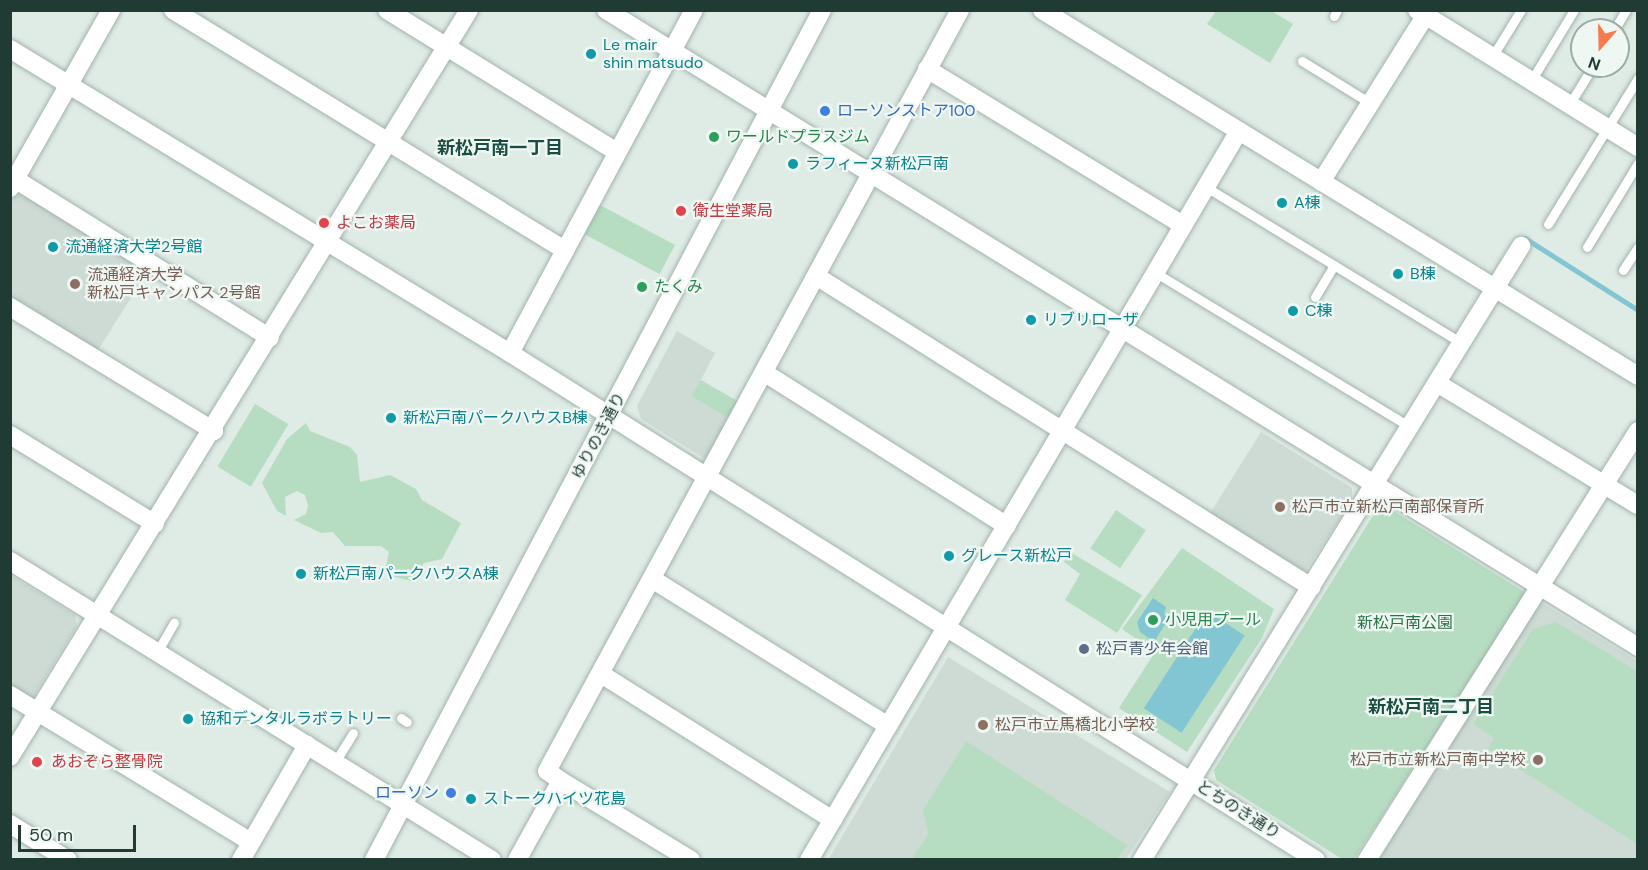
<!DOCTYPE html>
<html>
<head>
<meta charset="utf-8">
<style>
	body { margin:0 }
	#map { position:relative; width:1648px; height:870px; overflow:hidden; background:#dfebe5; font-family:"DM Sans","Noto Sans JP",sans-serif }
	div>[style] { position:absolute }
	.built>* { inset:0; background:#cddbd4 }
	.green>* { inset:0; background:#b6ddc1; transform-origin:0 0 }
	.water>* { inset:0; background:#83c6d3; transform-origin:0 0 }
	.stream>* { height:4.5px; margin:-2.25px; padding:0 2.25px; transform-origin:2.25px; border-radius:2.25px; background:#83c6d3 }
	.roads { filter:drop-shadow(0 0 2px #a2b3ac) drop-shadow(0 0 2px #a2b3ac) }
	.lane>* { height:9px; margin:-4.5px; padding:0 4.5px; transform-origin:4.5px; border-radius:4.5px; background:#fff }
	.street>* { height:18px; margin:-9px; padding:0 9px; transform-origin:9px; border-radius:9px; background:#fff }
	.secondary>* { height:18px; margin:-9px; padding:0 9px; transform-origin:9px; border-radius:9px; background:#fff }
	.dots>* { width:16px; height:16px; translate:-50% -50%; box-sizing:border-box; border:3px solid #eff7f3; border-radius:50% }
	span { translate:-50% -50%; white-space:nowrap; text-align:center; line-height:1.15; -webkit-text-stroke:4.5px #eff7f3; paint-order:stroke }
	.culture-label { font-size:16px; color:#0d838f }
	.left { translate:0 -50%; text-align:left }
	.shop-label { font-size:16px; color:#366cbe }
	.right { translate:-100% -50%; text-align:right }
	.leisure-label { font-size:16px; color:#27864d }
	.health-label { font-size:16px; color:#be3a42 }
	.education-label { font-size:16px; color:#785e54 }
	.street-label { font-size:16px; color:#1f3b34 }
	.park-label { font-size:16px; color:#287346 }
	.service-label { font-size:16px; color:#4e5e75 }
	.neighbourhood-label { font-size:18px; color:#1b4e42; font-weight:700 }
	.frame { position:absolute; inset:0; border:12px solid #1f3b34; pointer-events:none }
	.north { position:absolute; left:1570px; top:18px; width:60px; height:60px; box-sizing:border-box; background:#eff7f3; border:2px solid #9caca7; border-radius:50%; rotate:200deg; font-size:16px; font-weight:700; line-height:24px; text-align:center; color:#1f3b34 }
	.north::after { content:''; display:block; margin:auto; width:21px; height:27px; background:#f87b50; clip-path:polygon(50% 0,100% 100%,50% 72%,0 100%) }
	.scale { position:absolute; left:18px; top:825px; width:118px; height:27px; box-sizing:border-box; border:3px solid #1f3b34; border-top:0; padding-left:8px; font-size:18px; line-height:21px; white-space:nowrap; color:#1f3b34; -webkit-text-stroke:4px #eff7f3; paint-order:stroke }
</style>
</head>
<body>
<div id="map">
	<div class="built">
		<i style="clip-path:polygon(25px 194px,148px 271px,98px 350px,11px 296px,10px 203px,14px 197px)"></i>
		<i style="clip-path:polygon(677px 331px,715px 353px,692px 397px,732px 419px,707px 460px,641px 419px,637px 406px)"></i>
		<i style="clip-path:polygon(1261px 432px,1352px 488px,1352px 500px,1306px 570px,1299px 571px,1209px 515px)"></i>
		<i style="clip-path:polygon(10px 575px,75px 615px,77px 626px,32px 699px,11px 686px)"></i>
		<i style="clip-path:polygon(1542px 603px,1637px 661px,1637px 859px,1375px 860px,1536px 606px)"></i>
		<i style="clip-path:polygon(948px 657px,1170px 792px,1126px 859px,828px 860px)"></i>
	</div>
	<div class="green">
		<i style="clip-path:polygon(1270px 10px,1293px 24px,1270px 63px,1207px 24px,1216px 11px)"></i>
		<i style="left:600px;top:205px;width:85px;height:33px;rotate:28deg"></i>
		<i style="left:701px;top:380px;width:46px;height:19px;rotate:30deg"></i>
		<i style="left:255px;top:404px;width:39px;height:73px;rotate:31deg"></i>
		<i style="clip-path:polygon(306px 423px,310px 431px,350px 447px,357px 455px,360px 482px,390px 475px,416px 489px,422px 500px,461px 523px,442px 559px,424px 563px,411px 581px,392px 576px,386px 567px,389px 552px,381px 546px,345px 546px,333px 532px,321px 533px,294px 520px,306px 514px,308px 506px,305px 495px,297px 491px,285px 497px,286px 516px,277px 511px,262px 483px,287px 439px)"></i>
		<i style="clip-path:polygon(1379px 506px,1387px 507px,1526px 593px,1354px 859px,1342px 859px,1216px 780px,1214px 770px)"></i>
		<i style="left:1116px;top:510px;width:36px;height:46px;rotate:34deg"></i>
		<i style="clip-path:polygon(1182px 548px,1274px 609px,1262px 638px,1187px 752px,1119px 708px,1155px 652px,1122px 629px)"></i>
		<i style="clip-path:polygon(1070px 552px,1142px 595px,1117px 633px,1065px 600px,1080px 574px,1064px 562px)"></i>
		<i style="clip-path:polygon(1556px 622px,1637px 671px,1637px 844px,1488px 749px,1494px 738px,1473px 724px,1533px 629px)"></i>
		<i style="clip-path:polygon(966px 741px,1127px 845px,1117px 859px,912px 859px,928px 834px,923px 810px)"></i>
	</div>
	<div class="water">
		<i style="clip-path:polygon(1153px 598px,1166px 607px,1164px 615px,1169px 618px,1154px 642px,1140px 632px,1137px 622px)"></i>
		<i style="left:1207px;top:611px;width:45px;height:116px;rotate:33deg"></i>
	</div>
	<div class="stream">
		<i style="left:1525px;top:238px;width:134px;rotate:32.5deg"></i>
	</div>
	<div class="roads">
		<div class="lane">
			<i style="left:1334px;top:16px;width:7px;rotate:-63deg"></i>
			<i style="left:1614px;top:30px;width:23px;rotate:-59deg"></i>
			<i style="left:1492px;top:57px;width:55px;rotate:-58.3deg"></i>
			<i style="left:1302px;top:61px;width:80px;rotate:31.7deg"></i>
			<i style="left:1531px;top:81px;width:83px;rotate:-58.8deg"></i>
			<i style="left:1569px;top:105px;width:46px;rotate:-58.4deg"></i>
			<i style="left:1206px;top:187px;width:292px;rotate:31.4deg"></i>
			<i style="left:1548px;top:224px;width:172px;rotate:-58.3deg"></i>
			<i style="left:1587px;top:247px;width:98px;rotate:-58.7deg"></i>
			<i style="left:1623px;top:270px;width:27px;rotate:-57deg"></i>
			<i style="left:1156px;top:273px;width:297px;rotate:31.2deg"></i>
			<i style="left:1315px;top:297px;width:37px;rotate:-59deg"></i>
			<i style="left:157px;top:652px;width:34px;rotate:-60deg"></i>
			<i style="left:401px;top:718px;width:7px;rotate:34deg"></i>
			<i style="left:335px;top:762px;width:34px;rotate:-58deg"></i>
		</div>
		<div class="street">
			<i style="left:173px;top:10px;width:460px;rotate:31.5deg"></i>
			<i style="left:387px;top:10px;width:270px;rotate:31.7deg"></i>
			<i style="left:1042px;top:10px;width:699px;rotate:31.55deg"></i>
			<i style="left:1417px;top:10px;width:260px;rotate:31.8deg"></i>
			<i style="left:10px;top:49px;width:585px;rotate:31.3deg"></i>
			<i style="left:510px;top:353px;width:952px;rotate:32.17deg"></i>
			<i style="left:927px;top:69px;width:300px;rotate:31.4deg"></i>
			<i style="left:10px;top:176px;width:306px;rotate:31.9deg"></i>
			<i style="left:1321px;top:182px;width:203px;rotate:-57.9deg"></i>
			<i style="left:10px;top:188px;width:205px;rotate:-60.4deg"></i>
			<i style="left:816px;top:276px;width:585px;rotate:32.14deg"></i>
			<i style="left:10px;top:307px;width:239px;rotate:31.3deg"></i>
			<i style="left:510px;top:353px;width:389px;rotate:-61.8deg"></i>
			<i style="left:765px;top:373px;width:286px;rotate:32.3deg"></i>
			<i style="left:1437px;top:383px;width:235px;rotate:31.3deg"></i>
			<i style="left:10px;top:435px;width:170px;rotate:31.5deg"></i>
			<i style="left:652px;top:579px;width:278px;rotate:31.9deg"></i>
			<i style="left:601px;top:674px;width:274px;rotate:32.2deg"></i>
			<i style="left:10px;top:695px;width:282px;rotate:31.4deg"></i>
			<i style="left:10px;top:757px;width:877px;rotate:-58.43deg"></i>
			<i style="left:561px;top:781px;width:17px;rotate:-144deg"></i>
			<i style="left:547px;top:771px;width:866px;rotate:-61.51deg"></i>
			<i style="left:10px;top:824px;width:68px;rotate:31.8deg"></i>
			<i style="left:241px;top:860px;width:133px;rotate:-60.1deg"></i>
			<i style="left:517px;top:860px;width:90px;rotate:-60.9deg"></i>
			<i style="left:561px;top:781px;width:152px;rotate:31.3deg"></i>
			<i style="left:809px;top:860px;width:846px;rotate:-59.47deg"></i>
			<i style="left:1142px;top:860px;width:722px;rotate:-58.31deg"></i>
			<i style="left:1367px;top:860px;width:507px;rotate:-57.72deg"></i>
		</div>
		<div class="secondary">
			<i style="left:606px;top:10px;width:1213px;rotate:31.68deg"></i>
			<i style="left:10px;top:561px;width:567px;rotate:31.81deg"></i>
			<i style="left:374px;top:860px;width:961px;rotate:-62.21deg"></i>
		</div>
	</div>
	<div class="dots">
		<i style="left:591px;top:54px;background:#0f9aa8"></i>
		<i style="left:825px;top:111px;background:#3f7fe0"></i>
		<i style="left:714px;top:137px;background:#2e9e5b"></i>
		<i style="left:793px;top:164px;background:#0f9aa8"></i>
		<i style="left:1282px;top:203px;background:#0f9aa8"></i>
		<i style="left:681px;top:211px;background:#e0444e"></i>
		<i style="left:324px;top:223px;background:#e0444e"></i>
		<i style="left:53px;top:247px;background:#0f9aa8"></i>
		<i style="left:1398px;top:274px;background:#0f9aa8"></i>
		<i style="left:75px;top:284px;background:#8d6e63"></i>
		<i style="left:642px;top:287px;background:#2e9e5b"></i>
		<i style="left:1293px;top:311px;background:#0f9aa8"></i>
		<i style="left:1031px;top:320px;background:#0f9aa8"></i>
		<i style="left:391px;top:418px;background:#0f9aa8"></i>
		<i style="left:1280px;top:507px;background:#8d6e63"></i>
		<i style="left:949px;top:556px;background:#0f9aa8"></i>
		<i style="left:301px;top:574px;background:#0f9aa8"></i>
		<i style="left:1153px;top:620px;background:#2e9e5b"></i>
		<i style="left:1084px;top:649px;background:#5c6f8a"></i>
		<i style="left:188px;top:719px;background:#0f9aa8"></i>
		<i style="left:983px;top:725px;background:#8d6e63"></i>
		<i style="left:1538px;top:760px;background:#8d6e63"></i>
		<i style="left:37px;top:762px;background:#e0444e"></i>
		<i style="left:451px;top:793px;background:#3f7fe0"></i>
		<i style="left:471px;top:799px;background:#0f9aa8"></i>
	</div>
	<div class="culture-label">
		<span class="left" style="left:603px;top:54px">Le mair<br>shin matsudo</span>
		<span class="left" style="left:805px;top:164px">ラフィーヌ新松戸南</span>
		<span class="left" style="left:1294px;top:203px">A棟</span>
		<span class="left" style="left:65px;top:247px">流通経済大学2号館</span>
		<span class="left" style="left:1410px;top:274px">B棟</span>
		<span class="left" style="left:1305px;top:311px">C棟</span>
		<span class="left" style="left:1043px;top:320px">リブリローザ</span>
		<span class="left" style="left:403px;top:418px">新松戸南パークハウスB棟</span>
		<span class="left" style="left:961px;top:556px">グレース新松戸</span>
		<span class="left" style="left:313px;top:574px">新松戸南パークハウスA棟</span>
		<span class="left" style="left:200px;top:719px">協和デンタルラボラトリー</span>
		<span class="left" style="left:483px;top:799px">ストークハイツ花島</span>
	</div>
	<div class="shop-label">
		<span class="left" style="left:837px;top:111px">ローソンストア100</span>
		<span class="right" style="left:439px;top:793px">ローソン</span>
	</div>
	<div class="leisure-label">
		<span class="left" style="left:726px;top:137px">ワールドプラスジム</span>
		<span class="left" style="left:654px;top:287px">たくみ</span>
		<span class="left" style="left:1165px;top:620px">小児用プール</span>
	</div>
	<div class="health-label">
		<span class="left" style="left:693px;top:211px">衛生堂薬局</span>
		<span class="left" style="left:336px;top:223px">よこお薬局</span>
		<span class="left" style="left:51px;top:762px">あおぞら整骨院</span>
	</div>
	<div class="education-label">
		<span class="left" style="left:87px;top:284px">流通経済大学<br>新松戸キャンパス 2号館</span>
		<span class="left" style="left:1292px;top:507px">松戸市立新松戸南部保育所</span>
		<span class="left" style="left:995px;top:725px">松戸市立馬橋北小学校</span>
		<span class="right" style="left:1526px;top:760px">松戸市立新松戸南中学校</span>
	</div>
	<div class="street-label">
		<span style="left:599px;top:436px;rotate:-62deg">ゆりのき通り</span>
		<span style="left:1238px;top:810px;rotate:32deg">とちのき通り</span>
	</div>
	<div class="park-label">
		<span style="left:1405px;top:623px">新松戸南公園</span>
	</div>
	<div class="service-label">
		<span class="left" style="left:1096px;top:649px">松戸青少年会館</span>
	</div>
	<div class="neighbourhood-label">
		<span style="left:500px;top:148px">新松戸南一丁目</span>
		<span style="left:1431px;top:707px">新松戸南二丁目</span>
	</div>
	<div class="frame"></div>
	<div class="north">N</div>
	<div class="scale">50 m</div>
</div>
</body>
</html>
